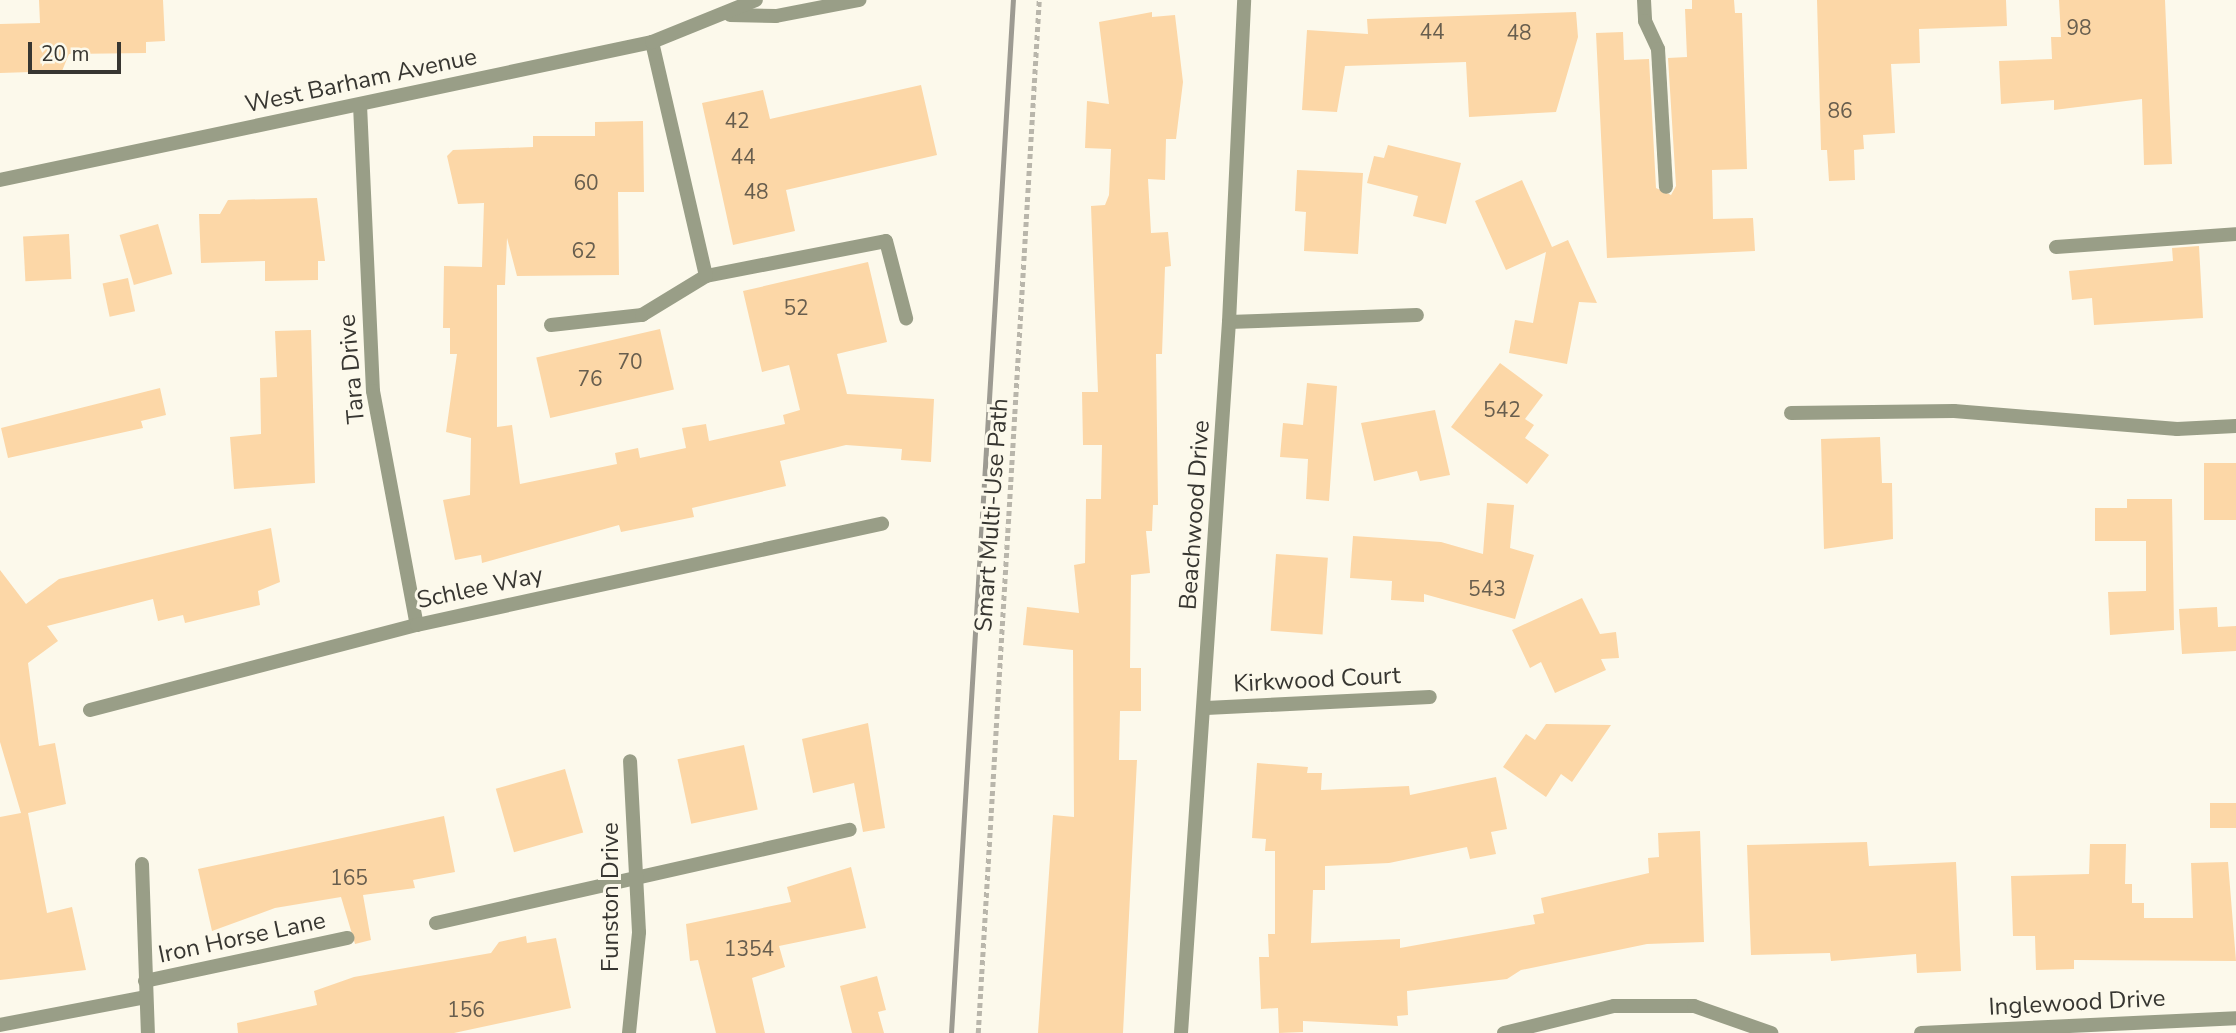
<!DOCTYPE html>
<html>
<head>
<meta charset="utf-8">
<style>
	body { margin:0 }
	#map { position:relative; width:2236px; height:1033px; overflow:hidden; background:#fcf9eb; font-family:"Nunito Sans",sans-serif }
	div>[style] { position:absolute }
	.building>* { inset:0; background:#fcd7a7; transform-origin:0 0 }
	.path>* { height:4.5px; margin-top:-2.25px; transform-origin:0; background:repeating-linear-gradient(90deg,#b9b6ab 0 5px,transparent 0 8.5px) }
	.service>* { height:14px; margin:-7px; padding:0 7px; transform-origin:7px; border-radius:7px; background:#999e87 }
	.minor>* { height:14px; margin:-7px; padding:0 7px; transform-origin:7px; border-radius:7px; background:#999e87 }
	.rail>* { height:5px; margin:-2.5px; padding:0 2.5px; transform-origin:2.5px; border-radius:2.5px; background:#9d9b92 }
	span { translate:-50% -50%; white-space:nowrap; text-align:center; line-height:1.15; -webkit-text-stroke:6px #fcf9eb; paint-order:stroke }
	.number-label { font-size:21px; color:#685e4e }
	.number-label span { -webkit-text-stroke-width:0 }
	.street-label { font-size:24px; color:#373631 }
	.scale { position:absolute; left:28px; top:42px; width:93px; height:32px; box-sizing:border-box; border:4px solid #373631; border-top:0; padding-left:9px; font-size:21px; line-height:24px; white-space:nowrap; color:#373631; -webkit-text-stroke:5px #fcf9eb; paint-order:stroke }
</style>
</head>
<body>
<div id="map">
	<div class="building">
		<i style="clip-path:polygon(39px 0,163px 0,165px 41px,146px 42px,146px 53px,69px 54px,62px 71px,0 73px,0 24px,40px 23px)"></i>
		<i style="clip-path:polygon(1692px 0,1734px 0,1735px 13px,1742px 13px,1747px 169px,1712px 170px,1713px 219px,1753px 218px,1755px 251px,1607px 258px,1596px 33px,1623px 32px,1624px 60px,1649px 59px,1656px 188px,1671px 195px,1676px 186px,1668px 58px,1687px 57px,1685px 9px,1692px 9px)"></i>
		<i style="clip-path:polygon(1817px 0,2006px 0,2007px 26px,1919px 29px,1920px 63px,1891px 64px,1895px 133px,1863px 135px,1864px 149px,1854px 150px,1855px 180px,1829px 181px,1827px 150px,1821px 150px)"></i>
		<i style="clip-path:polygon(2059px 0,2165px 0,2172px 164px,2144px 165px,2142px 99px,2054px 110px,2054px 100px,2001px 104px,1999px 61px,2052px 59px,2051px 37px,2061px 37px)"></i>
		<i style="clip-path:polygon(1152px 12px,1152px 17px,1175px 15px,1183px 82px,1176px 139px,1166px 139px,1165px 180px,1148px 179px,1151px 233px,1168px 232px,1171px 266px,1165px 267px,1162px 354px,1156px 354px,1158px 505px,1153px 505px,1152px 531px,1146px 531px,1150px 573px,1131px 575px,1130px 668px,1141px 668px,1141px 711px,1120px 711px,1119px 760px,1137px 760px,1123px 1033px,1038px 1033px,1053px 815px,1074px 817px,1073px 650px,1023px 645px,1027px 607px,1079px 613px,1074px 565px,1085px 563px,1086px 499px,1101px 499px,1102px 445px,1083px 445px,1082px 392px,1098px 392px,1091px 206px,1105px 205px,1109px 195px,1111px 149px,1085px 148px,1087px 101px,1109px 104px,1099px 22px)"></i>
		<i style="clip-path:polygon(1576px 12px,1578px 37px,1556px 112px,1469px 117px,1466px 62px,1345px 66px,1337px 112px,1302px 110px,1307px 30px,1368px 34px,1367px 19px)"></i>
		<i style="clip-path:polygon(921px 85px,937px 155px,786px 190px,795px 231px,733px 245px,702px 103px,763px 90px,770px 119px)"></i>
		<i style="clip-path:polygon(643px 121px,644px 192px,618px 192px,619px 275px,517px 276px,507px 238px,505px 285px,497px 285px,497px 427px,512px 425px,520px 484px,617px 464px,615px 453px,638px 448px,640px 458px,686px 448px,682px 428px,706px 424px,709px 441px,785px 424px,783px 415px,800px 410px,789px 365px,762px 372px,743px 291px,868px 262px,887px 342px,837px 354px,847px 394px,934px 399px,931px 462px,901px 460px,902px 449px,846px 445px,780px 461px,786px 486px,692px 508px,694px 517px,621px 532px,619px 525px,482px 563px,481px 555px,455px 560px,443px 500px,470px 495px,471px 438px,446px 432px,457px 354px,450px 354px,450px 328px,443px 328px,444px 266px,482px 267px,484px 203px,458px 204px,447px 156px,453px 150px,533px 147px,533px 136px,595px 136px,595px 122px)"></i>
		<i style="clip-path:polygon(1388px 145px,1461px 163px,1446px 224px,1413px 216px,1418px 196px,1367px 183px,1374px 156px,1384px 158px)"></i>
		<i style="clip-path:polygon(1297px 170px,1363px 173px,1358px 254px,1304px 251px,1306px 212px,1295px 211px)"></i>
		<i style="clip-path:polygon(1522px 180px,1552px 247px,1568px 240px,1597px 303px,1579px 302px,1567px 364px,1509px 353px,1515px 320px,1533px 323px,1546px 252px,1506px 270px,1475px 201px)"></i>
		<i style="clip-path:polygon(317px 198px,325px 261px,318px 261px,318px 280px,265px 281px,265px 261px,201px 263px,199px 214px,220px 214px,228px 200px)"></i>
		<i style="left:158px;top:224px;width:52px;height:40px;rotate:74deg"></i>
		<i style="left:69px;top:234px;width:45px;height:46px;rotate:87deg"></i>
		<i style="clip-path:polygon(2199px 246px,2203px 318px,2094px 325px,2092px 298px,2072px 300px,2069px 271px,2173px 261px,2172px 248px)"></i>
		<i style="left:128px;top:278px;width:34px;height:26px;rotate:78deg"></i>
		<i style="left:660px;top:329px;width:62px;height:127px;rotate:77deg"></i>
		<i style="clip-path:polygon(311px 330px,315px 483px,234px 489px,230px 437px,261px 434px,260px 378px,277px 377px,275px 331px)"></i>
		<i style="clip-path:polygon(1500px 363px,1543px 395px,1525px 419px,1534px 425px,1525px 438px,1549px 455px,1527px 484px,1451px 427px)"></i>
		<i style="clip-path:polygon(1307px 383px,1337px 386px,1329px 501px,1306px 499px,1308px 459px,1280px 457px,1283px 423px,1303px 425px)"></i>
		<i style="clip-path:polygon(160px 388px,166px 415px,141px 421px,143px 428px,8px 458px,1px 428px)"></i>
		<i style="clip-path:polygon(1435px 410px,1450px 475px,1420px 481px,1417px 471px,1374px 481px,1361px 423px)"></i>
		<i style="clip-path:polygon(1880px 437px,1882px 483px,1892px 483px,1893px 539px,1824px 549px,1821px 439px)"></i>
		<i style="left:2204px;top:463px;width:32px;height:57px"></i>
		<i style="clip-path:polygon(2127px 499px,2172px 499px,2174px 630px,2110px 635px,2108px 592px,2146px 591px,2146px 541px,2095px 541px,2095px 508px,2127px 508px)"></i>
		<i style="clip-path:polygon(1487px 503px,1514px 505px,1510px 548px,1534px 555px,1515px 619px,1424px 594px,1424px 602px,1391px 600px,1392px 581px,1350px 578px,1353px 536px,1441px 542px,1483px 554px)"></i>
		<i style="clip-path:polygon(271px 528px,280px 582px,258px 591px,260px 605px,185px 623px,183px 615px,158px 621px,153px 599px,47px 626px,58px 641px,28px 663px,39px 746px,55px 743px,66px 804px,28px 813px,47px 913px,72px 907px,86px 970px,0 980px,0 817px,21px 813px,0 742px,0 570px,26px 604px,59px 579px)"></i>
		<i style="left:1276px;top:554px;width:52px;height:77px;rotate:4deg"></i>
		<i style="clip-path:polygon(1582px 598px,1600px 634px,1616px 632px,1619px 658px,1601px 659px,1606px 670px,1555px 693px,1541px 662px,1530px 668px,1512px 630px)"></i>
		<i style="clip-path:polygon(2217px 607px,2218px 627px,2236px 626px,2236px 651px,2182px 654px,2179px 609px)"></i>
		<i style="clip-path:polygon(868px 723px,885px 828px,863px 832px,854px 783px,813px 793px,802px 739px)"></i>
		<i style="clip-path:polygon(1546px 724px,1611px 725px,1572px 782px,1561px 774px,1546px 797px,1503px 767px,1526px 734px,1535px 740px)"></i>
		<i style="left:744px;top:745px;width:66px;height:68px;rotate:78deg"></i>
		<i style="clip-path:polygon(1257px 763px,1308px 767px,1307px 773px,1322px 773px,1321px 790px,1409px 786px,1410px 795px,1496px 777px,1507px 829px,1491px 832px,1496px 854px,1470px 859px,1467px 847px,1389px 863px,1325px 866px,1325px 890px,1313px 890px,1311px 943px,1400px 939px,1400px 948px,1535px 924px,1533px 915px,1544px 913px,1541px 898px,1649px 873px,1648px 858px,1659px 857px,1658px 833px,1700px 831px,1704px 942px,1647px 944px,1521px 970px,1507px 979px,1407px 991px,1408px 1015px,1397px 1016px,1398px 1026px,1303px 1021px,1303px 1032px,1279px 1033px,1278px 1008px,1261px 1009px,1259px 957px,1269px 957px,1268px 934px,1275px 934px,1275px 851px,1265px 851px,1266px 839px,1252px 838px)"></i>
		<i style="left:565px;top:769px;width:66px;height:72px;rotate:74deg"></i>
		<i style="left:2210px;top:803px;width:26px;height:25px"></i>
		<i style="clip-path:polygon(444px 816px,455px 872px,413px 880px,415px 888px,363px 895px,371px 940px,355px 944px,341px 897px,275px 908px,212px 931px,198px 869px)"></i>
		<i style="clip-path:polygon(1867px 842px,1869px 866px,1956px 862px,1961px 971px,1917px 973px,1916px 954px,1831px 961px,1830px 953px,1751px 955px,1747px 845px)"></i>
		<i style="clip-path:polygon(2090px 844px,2126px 844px,2125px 884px,2132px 884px,2132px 903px,2144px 903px,2144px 918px,2193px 918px,2191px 863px,2228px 862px,2236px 961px,2074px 960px,2074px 969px,2036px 970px,2035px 936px,2013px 936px,2011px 876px,2089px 874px)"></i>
		<i style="clip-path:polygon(851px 867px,866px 928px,779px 946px,785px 967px,752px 978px,765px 1033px,716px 1033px,698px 960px,690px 961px,686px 924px,791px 902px,787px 887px)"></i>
		<i style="clip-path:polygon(526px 936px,527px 943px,556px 938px,571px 1008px,454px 1033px,238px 1033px,237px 1023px,317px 1005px,314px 991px,354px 977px,491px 953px,499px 942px)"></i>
		<i style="clip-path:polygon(877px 976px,886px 1010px,878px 1012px,884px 1033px,852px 1033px,840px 986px)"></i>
	</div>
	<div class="path">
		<i style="left:978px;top:1033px;width:1035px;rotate:-86.62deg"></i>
	</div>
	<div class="service">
		<i style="left:1644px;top:0;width:21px;rotate:87deg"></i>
		<i style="left:1645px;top:21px;width:31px;rotate:65deg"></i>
		<i style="left:1658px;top:49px;width:138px;rotate:86.7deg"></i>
		<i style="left:2056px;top:247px;width:180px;rotate:-4.1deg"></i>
		<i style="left:706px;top:276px;width:183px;rotate:-11deg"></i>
		<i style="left:886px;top:241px;width:80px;rotate:75.4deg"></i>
		<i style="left:551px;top:325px;width:92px;rotate:-6.3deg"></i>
		<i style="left:642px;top:315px;width:75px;rotate:-31.4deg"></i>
		<i style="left:706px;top:276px;width:240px;rotate:-103deg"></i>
		<i style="left:1791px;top:413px;width:163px;rotate:-0.7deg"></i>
		<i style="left:1954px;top:411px;width:224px;rotate:4.6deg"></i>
		<i style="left:2177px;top:429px;width:59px;rotate:-2.9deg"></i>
		<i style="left:436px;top:923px;width:424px;rotate:-12.7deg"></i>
		<i style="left:145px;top:981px;width:207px;rotate:-12deg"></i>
		<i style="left:0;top:1025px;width:148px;rotate:-10.9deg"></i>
	</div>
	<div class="minor">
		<i style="left:730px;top:15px;width:46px;rotate:1.2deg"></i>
		<i style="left:776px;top:16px;width:85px;rotate:-10.9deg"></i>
		<i style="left:360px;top:105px;width:286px;rotate:87.4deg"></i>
		<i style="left:373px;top:391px;width:238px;rotate:79.4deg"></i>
		<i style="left:0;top:180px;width:666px;rotate:-11.95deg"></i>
		<i style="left:652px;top:42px;width:112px;rotate:-22deg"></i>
		<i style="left:1229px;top:322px;width:188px;rotate:-2.1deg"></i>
		<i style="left:1206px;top:708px;width:224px;rotate:-2.8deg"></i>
		<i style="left:90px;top:710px;width:338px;rotate:-14.6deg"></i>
		<i style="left:417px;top:625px;width:476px;rotate:-12.3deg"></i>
		<i style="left:142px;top:864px;width:169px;rotate:88deg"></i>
		<i style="left:629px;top:1033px;width:101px;rotate:-84.3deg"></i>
		<i style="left:639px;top:932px;width:171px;rotate:-93deg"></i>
		<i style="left:1181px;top:1033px;width:713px;rotate:-86.14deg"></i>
		<i style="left:1229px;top:322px;width:322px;rotate:-87.3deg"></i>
		<i style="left:1504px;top:1033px;width:113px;rotate:-13.8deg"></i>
		<i style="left:1614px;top:1006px;width:80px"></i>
		<i style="left:1694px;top:1006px;width:82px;rotate:19.3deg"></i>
		<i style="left:1921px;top:1033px;width:315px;rotate:-2.7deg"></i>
	</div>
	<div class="rail">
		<i style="left:951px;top:1033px;width:1035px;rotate:-86.57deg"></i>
	</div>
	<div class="number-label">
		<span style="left:2079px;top:28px">98</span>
		<span style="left:1432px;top:32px">44</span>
		<span style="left:1519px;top:33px">48</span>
		<span style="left:1840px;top:111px">86</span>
		<span style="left:737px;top:121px">42</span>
		<span style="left:743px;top:157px">44</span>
		<span style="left:586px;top:183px">60</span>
		<span style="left:756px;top:192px">48</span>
		<span style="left:584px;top:251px">62</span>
		<span style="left:796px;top:308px">52</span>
		<span style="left:630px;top:362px">70</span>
		<span style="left:590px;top:379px">76</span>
		<span style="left:1502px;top:410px">542</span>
		<span style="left:1487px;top:589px">543</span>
		<span style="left:349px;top:878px">165</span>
		<span style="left:749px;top:949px">1354</span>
		<span style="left:466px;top:1010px">156</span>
	</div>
	<div class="street-label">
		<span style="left:361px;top:81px;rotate:-12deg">West Barham Avenue</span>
		<span style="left:352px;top:369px;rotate:-95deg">Tara Drive</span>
		<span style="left:992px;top:515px;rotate:-86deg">Smart Multi-Use Path</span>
		<span style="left:1195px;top:515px;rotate:-86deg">Beachwood Drive</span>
		<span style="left:480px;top:588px;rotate:-12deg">Schlee Way</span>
		<span style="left:1317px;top:680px;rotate:-3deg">Kirkwood Court</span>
		<span style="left:611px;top:897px;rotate:-90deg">Funston Drive</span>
		<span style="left:242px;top:938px;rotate:-12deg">Iron Horse Lane</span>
		<span style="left:2077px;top:1003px;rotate:-3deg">Inglewood Drive</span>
	</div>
	<div class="scale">20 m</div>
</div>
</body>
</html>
